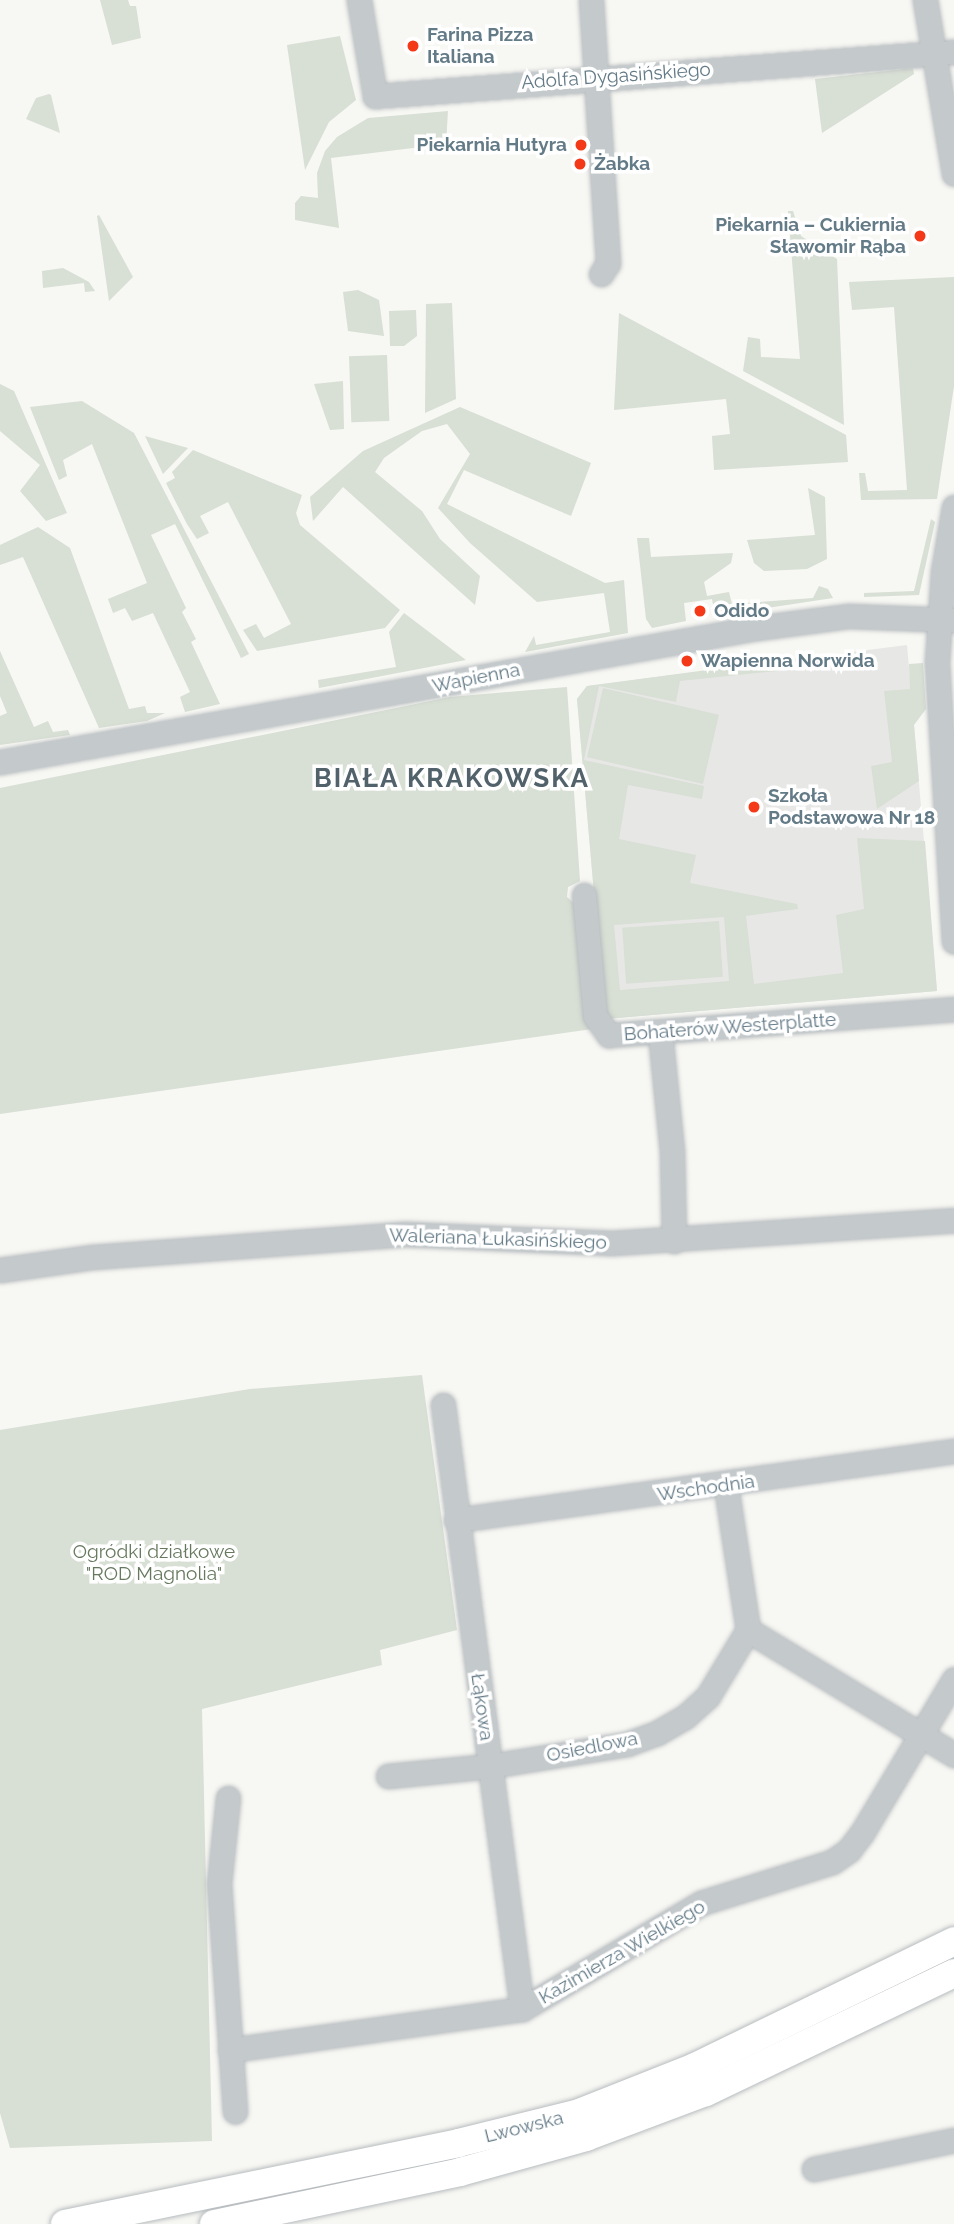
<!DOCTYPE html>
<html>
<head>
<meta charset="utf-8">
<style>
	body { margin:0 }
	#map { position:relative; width:954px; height:2224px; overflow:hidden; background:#f7f7f3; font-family:Raleway,sans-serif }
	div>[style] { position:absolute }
	.built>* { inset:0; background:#e7e8e6 }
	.green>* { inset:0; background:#d8dfd4; transform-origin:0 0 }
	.roads { filter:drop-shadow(0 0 2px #b7bcbf) drop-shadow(0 0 2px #b7bcbf) }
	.minor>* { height:23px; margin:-11.5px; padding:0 11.5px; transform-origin:11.5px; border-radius:11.5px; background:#c4c9cc }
	.major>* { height:28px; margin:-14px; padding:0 14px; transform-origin:14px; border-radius:14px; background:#fff }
	.dots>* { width:19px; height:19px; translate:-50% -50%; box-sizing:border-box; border:4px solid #fff; border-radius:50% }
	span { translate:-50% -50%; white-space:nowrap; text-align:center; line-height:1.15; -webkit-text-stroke:7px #fff; paint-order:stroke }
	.poi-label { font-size:19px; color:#637a87; font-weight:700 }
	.left { translate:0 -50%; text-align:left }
	.right { translate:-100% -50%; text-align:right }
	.street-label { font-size:19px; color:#637a87 }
	.park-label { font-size:19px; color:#66795e }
	.district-label { font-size:26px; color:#52626b; font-weight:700; letter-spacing:2px }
</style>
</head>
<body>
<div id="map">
	<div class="built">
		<i style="clip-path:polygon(907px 645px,937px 991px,605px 1019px,577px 699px,587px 686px)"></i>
	</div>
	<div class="green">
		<i style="clip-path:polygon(100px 0,128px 0,130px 6px,136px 6px,141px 38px,112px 45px)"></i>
		<i style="clip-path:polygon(340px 36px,356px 100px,329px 122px,305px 170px,287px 45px)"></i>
		<i style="clip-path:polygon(913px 68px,914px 74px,822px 133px,815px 79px)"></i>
		<i style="clip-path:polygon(49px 94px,51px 95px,60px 133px,26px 119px,36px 98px)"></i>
		<i style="clip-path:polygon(448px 111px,446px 144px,331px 158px,339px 228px,295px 220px,295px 203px,301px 196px,318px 198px,317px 173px,325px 151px,337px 137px,368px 118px)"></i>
		<i style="clip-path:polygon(788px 211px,793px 211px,801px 236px,837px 259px,844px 425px,743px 371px,748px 337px,760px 339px,761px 357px,800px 359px)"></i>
		<i style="clip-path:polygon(99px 215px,133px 277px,109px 301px,97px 216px)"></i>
		<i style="clip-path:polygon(63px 268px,89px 282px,95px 291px,85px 292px,84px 283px,43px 288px,42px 271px)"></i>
		<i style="clip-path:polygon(954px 277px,954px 386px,937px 499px,861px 500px,859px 473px,865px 473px,868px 491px,907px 490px,894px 307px,852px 310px,849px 282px)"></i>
		<i style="clip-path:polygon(358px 290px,379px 300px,384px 336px,348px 331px,343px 292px)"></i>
		<i style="clip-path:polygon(452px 303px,456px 399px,425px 413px,426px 304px)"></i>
		<i style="clip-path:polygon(416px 310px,417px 336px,404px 346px,390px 346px,389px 311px)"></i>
		<i style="clip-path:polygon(619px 313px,846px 435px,848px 462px,714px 470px,712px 436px,730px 434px,726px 399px,614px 410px)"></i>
		<i style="left:387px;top:355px;width:66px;height:38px;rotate:88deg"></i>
		<i style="clip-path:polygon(343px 381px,344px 429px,330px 430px,314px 384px)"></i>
		<i style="clip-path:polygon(0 384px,14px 391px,67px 513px,46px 521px,20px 491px,40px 465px,0 431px)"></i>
		<i style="clip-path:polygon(82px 401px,134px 433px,249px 654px,241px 658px,175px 524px,151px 535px,186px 608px,182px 612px,196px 639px,191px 642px,220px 704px,185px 712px,180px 697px,190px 692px,153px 613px,132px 621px,125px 608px,113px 613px,108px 599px,147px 583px,92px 444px,63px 460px,67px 476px,59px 480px,30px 407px)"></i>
		<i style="clip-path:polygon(460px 407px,591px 463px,571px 516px,464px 470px,447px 504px,605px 583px,624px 580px,628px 633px,525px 652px,534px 636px,536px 645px,610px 632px,604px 593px,537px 602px,470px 543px,438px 508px,470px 454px,447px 424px,422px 431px,384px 458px,375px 472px,422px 511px,440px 539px,480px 576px,475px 605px,343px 487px,313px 521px,310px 497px,363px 451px)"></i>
		<i style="clip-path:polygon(145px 436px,188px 448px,163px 474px)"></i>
		<i style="clip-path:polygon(193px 450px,302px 495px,296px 513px,300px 525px,400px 610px,385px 628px,257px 651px,243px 630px,256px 624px,264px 638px,291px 624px,228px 502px,200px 516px,209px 533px,197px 539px,187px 524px,166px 483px,175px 478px,172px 472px)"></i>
		<i style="clip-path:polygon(808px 488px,825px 497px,827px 559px,807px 569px,764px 571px,754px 563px,747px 540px,815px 535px)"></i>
		<i style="clip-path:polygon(931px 519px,935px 522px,919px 595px,864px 597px,864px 593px,914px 591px)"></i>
		<i style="clip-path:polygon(38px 527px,70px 548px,129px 709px,145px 706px,147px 713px,165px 713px,147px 721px,99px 728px,23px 557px,0 565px,0 545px)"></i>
		<i style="clip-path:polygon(637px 538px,649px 538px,651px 557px,733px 553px,731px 563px,704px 582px,707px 596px,729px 592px,732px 604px,813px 598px,819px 586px,828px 589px,833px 598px,715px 616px,712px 599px,684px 603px,686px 621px,652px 628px,646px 619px)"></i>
		<i style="clip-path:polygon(404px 613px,466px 660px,319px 688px,318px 680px,396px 667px,389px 632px)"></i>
		<i style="clip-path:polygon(0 651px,34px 727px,48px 721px,53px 732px,68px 730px,70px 735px,0 745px,0 716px,7px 713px,0 696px)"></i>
		<i style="clip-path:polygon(evenodd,828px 654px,777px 671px,680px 681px,676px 702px,599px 686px,584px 760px,704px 786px,702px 799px,628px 785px,619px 839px,696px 855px,690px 883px,797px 904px,798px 909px,746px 916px,754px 984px,843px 973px,836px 915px,864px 909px,857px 838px,925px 841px,937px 991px,605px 1019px,577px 699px,587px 686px,828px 654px,724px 917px,729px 981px,620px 990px,614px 925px,724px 917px)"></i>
		<i style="clip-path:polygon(923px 663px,926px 709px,914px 725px,919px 781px,877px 809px,871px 766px,892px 762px,884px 691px,910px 689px,909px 664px)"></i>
		<i style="clip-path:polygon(567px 687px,580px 881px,568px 887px,567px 897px,582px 910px,592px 1029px,0 1114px,0 788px,450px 697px)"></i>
		<i style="left:603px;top:688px;width:119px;height:71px;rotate:13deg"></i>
		<i style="left:719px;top:921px;width:56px;height:97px;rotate:86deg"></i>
		<i style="clip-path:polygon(422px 1375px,457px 1630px,380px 1650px,382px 1665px,202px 1709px,212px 2141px,10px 2148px,0 2113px,0 1430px,250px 1389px)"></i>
	</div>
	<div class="roads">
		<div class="minor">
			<i style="left:359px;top:0;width:97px;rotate:80.5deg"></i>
			<i style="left:375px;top:96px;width:581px;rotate:-4.35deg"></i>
			<i style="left:591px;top:0;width:264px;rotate:86.3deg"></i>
			<i style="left:608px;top:263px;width:13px;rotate:122deg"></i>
			<i style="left:925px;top:0;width:176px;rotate:80.5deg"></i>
			<i style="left:954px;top:507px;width:66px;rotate:99.6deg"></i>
			<i style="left:943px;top:572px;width:91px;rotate:93.8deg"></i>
			<i style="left:937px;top:663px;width:279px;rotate:86.5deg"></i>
			<i style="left:0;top:762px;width:768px;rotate:-10.05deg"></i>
			<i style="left:756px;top:628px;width:94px;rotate:-7.4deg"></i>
			<i style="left:849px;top:616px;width:105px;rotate:2.2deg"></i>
			<i style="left:584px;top:895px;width:121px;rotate:84.8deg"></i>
			<i style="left:595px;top:1016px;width:24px;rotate:54deg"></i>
			<i style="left:609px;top:1035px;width:346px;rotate:-4.3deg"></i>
			<i style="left:660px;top:1033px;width:119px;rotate:84.2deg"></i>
			<i style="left:672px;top:1151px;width:90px;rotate:88.7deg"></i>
			<i style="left:0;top:1270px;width:94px;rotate:-8deg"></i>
			<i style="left:93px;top:1257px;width:313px;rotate:-4.2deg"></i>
			<i style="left:405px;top:1234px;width:207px;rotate:2.5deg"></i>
			<i style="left:612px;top:1243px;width:343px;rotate:-3.8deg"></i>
			<i style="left:443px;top:1405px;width:609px;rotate:82.55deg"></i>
			<i style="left:726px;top:1486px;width:146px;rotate:81.3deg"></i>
			<i style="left:748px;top:1630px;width:241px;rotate:31.2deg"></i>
			<i style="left:456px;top:1520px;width:503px;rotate:-7.89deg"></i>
			<i style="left:388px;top:1776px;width:102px;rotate:-5.6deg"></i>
			<i style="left:490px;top:1766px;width:139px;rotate:-9.1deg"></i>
			<i style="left:627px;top:1744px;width:32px;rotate:-20deg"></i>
			<i style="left:657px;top:1733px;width:32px;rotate:-30deg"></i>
			<i style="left:685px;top:1717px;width:31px;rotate:-42deg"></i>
			<i style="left:708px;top:1696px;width:77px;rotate:-58.8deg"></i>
			<i style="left:228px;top:1798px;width:85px;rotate:96deg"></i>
			<i style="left:219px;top:1883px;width:229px;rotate:86deg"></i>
			<i style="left:230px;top:2050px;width:295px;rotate:-8deg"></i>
			<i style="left:522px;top:2009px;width:208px;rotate:-30.6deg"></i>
			<i style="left:701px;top:1903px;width:137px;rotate:-17.4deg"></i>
			<i style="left:832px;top:1862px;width:21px;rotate:-35deg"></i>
			<i style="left:849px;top:1850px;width:21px;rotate:-53deg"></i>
			<i style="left:862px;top:1833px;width:179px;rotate:-59.1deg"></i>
			<i style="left:814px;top:2169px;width:143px;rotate:-11.7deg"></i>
		</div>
		<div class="major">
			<i style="left:65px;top:2224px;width:401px;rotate:-11.6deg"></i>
			<i style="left:458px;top:2143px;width:125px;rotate:-13.9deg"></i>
			<i style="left:579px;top:2113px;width:125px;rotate:-21.6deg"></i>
			<i style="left:695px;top:2067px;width:288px;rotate:-25.9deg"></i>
			<i style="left:214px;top:2224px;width:251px;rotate:-11.9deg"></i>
			<i style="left:460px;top:2172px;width:131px;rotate:-15.5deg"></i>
			<i style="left:586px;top:2137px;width:128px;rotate:-20.6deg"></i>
			<i style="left:706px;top:2092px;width:275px;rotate:-25.6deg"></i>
		</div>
	</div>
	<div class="dots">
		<i style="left:413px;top:46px;background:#f33917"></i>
		<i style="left:581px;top:145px;background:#f33917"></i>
		<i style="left:580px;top:164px;background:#f33917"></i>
		<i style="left:920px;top:236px;background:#f33917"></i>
		<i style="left:700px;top:611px;background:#f33917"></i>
		<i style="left:687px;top:661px;background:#f33917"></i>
		<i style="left:754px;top:807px;background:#f33917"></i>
	</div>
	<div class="poi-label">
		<span class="left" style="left:427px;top:46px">Farina Pizza<br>Italiana</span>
		<span class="right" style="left:567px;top:145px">Piekarnia Hutyra</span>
		<span class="left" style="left:594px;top:164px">Żabka</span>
		<span class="right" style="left:906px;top:236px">Piekarnia – Cukiernia<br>Sławomir Rąba</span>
		<span class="left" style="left:714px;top:611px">Odido</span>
		<span class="left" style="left:701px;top:661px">Wapienna Norwida</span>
		<span class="left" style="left:768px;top:807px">Szkoła<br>Podstawowa Nr 18</span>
	</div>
	<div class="street-label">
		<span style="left:616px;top:76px;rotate:-4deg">Adolfa Dygasińskiego</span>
		<span style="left:476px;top:678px;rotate:-11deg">Wapienna</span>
		<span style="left:730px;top:1027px;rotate:-4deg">Bohaterów Westerplatte</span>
		<span style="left:498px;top:1239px;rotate:2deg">Waleriana Łukasińskiego</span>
		<span style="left:706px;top:1488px;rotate:-8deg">Wschodnia</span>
		<span style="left:482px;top:1707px;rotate:82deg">Łąkowa</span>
		<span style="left:592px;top:1747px;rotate:-11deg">Osiedlowa</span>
		<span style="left:622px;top:1952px;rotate:-30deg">Kazimierza Wielkiego</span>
		<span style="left:524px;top:2127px;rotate:-14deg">Lwowska</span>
	</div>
	<div class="park-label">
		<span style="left:154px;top:1563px">Ogródki działkowe<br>"ROD Magnolia"</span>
	</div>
	<div class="district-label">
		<span style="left:452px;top:779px">BIAŁA KRAKOWSKA</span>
	</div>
</div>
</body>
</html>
